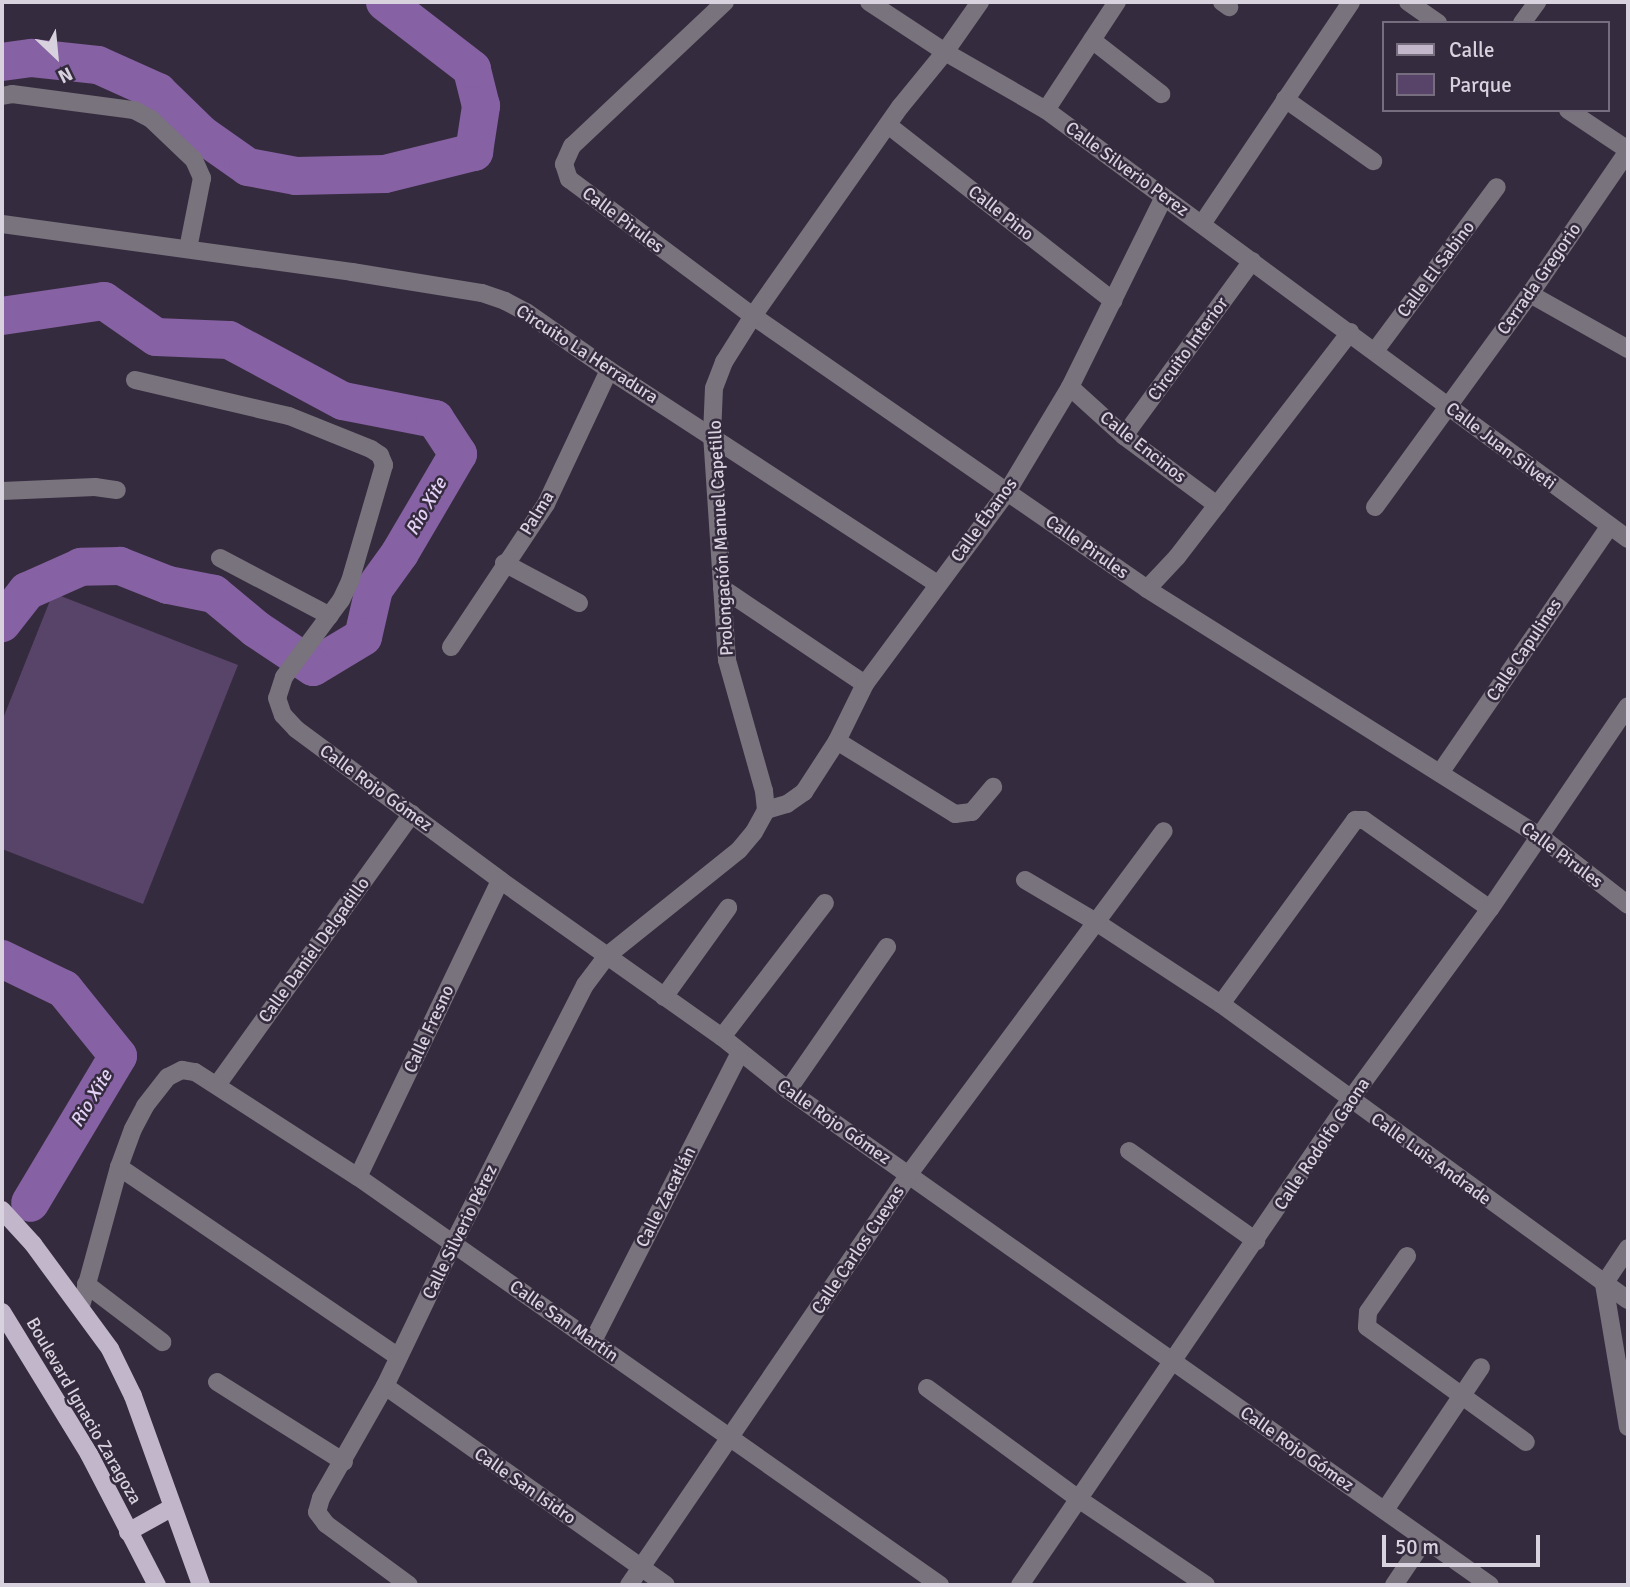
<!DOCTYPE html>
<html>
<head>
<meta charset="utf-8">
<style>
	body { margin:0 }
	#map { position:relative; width:1630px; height:1587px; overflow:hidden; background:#352b3e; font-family:Signika,sans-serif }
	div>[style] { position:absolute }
	.green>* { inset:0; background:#584369 }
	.river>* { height:38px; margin:-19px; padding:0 19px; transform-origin:19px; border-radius:19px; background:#8661a3 }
	.minor>* { height:18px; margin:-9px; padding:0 9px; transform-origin:9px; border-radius:9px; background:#79737d }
	.major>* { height:18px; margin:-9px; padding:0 9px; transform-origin:9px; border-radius:9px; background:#c1b6ca }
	span { translate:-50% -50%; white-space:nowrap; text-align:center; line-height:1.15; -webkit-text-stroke:5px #352b3e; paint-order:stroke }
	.street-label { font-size:18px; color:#d8d2de }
	.water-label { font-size:19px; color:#e4d1f6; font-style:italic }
	.frame { position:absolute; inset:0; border:4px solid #d8d2de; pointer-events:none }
	.legend { position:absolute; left:1382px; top:21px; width:228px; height:91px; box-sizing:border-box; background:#352b3e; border:2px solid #766e7e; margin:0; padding:9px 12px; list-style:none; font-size:21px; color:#d8d2de }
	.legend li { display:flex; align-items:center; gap:14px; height:35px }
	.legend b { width:35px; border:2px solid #766e7e }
	.north { position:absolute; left:21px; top:21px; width:70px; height:70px; -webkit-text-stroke:5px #352b3e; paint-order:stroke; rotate:154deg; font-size:19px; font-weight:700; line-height:28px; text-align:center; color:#d8d2de }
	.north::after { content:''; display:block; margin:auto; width:24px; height:32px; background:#d8d2de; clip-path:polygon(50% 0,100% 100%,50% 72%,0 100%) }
	.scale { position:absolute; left:1382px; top:1535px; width:158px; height:32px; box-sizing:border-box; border:4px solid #d8d2de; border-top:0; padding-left:9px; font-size:21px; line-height:24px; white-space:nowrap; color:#d8d2de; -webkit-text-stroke:5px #352b3e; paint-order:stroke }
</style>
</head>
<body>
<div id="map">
	<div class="green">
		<i style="clip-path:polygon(53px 593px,238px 665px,143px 904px,2px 849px,2px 721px)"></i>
	</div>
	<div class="river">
		<i style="left:2px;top:62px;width:30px;rotate:-8deg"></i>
		<i style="left:32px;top:58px;width:66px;rotate:6.1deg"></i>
		<i style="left:98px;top:65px;width:66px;rotate:24.2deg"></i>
		<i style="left:158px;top:92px;width:60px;rotate:44.3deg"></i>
		<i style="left:201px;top:134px;width:57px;rotate:35.1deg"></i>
		<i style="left:248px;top:167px;width:49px;rotate:10.6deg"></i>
		<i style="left:296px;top:176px;width:89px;rotate:-1.3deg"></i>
		<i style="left:385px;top:174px;width:92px;rotate:-13.9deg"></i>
		<i style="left:474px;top:152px;width:47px;rotate:-81.3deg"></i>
		<i style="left:481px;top:106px;width:38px;rotate:-104deg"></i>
		<i style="left:472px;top:69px;width:110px;rotate:-142.4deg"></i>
		<i style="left:2px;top:316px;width:103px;rotate:-8.4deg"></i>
		<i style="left:104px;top:301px;width:63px;rotate:34.7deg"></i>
		<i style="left:156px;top:337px;width:73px;rotate:2.4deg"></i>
		<i style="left:229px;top:340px;width:129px;rotate:28.2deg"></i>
		<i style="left:343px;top:401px;width:94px;rotate:11.1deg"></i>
		<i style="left:435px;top:419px;width:42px;rotate:56.7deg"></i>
		<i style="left:458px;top:454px;width:115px;rotate:120.4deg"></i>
		<i style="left:400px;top:553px;width:44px;rotate:125.8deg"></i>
		<i style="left:374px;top:589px;width:49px;rotate:102.9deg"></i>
		<i style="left:363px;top:637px;width:58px;rotate:149deg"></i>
		<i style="left:313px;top:667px;width:69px;rotate:-146.3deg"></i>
		<i style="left:256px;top:629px;width:55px;rotate:-140.2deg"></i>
		<i style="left:214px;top:594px;width:47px;rotate:-168.9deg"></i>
		<i style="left:168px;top:585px;width:52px;rotate:-158.4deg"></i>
		<i style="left:120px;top:566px;width:39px;rotate:179deg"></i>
		<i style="left:81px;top:567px;width:59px;rotate:156deg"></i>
		<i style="left:27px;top:591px;width:41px;rotate:128deg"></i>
		<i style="left:2px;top:959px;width:69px;rotate:25.8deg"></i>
		<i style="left:64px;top:989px;width:86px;rotate:51.1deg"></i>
		<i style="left:118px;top:1056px;width:171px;rotate:120.9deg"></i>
	</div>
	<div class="minor">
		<i style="left:725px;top:2px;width:210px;rotate:136.7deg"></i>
		<i style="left:572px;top:146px;width:20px;rotate:114deg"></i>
		<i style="left:564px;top:164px;width:16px;rotate:72deg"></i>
		<i style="left:569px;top:179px;width:229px;rotate:36.7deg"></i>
		<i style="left:753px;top:316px;width:479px;rotate:34.7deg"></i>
		<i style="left:1147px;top:589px;width:466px;rotate:32.2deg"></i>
		<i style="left:1541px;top:837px;width:110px;rotate:38deg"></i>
		<i style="left:869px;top:2px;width:91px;rotate:33.3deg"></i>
		<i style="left:945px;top:52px;width:116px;rotate:29.9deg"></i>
		<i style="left:1046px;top:110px;width:723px;rotate:36.39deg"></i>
		<i style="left:1222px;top:2px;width:9px;rotate:36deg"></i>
		<i style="left:1408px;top:2px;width:37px;rotate:35deg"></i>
		<i style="left:1522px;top:23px;width:26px;rotate:-54deg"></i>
		<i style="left:1092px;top:40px;width:88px;rotate:38deg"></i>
		<i style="left:2px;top:96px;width:10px;rotate:-11deg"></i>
		<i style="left:12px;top:94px;width:123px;rotate:7.5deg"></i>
		<i style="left:134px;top:110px;width:19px;rotate:28deg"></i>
		<i style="left:151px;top:119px;width:59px;rotate:43.6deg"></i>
		<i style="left:194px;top:160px;width:20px;rotate:66deg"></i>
		<i style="left:202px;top:178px;width:72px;rotate:101.2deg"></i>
		<i style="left:1285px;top:99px;width:108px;rotate:35.2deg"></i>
		<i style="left:1046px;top:110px;width:129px;rotate:-56.7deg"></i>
		<i style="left:1568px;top:110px;width:72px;rotate:33.7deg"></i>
		<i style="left:888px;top:125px;width:286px;rotate:38deg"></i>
		<i style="left:2px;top:224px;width:353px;rotate:7.8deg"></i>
		<i style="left:352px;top:272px;width:132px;rotate:9.2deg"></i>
		<i style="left:482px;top:293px;width:24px;rotate:19deg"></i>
		<i style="left:505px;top:301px;width:24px;rotate:28deg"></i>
		<i style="left:526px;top:312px;width:101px;rotate:34.9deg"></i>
		<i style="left:609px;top:370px;width:392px;rotate:33.1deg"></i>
		<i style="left:1202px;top:224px;width:267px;rotate:-56.1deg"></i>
		<i style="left:1530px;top:294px;width:112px;rotate:29.3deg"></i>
		<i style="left:1375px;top:351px;width:204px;rotate:-53.4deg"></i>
		<i style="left:135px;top:380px;width:158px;rotate:13.2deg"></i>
		<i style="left:289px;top:416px;width:88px;rotate:21.9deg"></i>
		<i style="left:371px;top:449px;width:11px;rotate:34deg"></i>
		<i style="left:380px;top:455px;width:11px;rotate:68deg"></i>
		<i style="left:384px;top:465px;width:121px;rotate:106.3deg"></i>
		<i style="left:350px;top:581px;width:21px;rotate:115deg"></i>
		<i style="left:341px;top:600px;width:96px;rotate:126.5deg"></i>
		<i style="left:284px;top:677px;width:22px;rotate:108deg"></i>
		<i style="left:277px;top:698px;width:18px;rotate:71deg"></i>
		<i style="left:283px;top:715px;width:19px;rotate:47deg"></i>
		<i style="left:296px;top:729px;width:254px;rotate:36.5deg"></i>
		<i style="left:500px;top:880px;width:272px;rotate:35.3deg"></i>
		<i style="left:722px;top:1037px;width:85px;rotate:38.8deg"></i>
		<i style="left:788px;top:1090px;width:859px;rotate:35.19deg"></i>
		<i style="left:1070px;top:387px;width:73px;rotate:42.2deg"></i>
		<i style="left:1124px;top:436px;width:116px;rotate:36.6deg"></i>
		<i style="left:1124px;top:436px;width:217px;rotate:-53.8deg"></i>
		<i style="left:2px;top:491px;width:93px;rotate:-2.5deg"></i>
		<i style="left:95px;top:487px;width:22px;rotate:8deg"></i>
		<i style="left:1375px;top:507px;width:263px;rotate:-54deg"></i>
		<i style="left:1530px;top:294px;width:173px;rotate:-55.6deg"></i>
		<i style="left:220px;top:558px;width:124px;rotate:27.8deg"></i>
		<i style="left:504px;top:563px;width:85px;rotate:28.1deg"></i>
		<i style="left:722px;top:588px;width:172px;rotate:33.9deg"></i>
		<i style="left:1147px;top:589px;width:44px;rotate:-46.8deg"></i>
		<i style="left:1177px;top:557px;width:284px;rotate:-52.4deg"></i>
		<i style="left:451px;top:647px;width:172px;rotate:-56.4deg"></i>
		<i style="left:546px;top:504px;width:148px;rotate:-64.8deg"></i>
		<i style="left:837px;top:741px;width:139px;rotate:31.7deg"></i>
		<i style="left:955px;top:814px;width:17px;rotate:-7deg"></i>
		<i style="left:972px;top:812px;width:33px;rotate:-50deg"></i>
		<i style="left:1440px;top:773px;width:298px;rotate:-55.5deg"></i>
		<i style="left:766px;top:810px;width:22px;rotate:-16deg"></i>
		<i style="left:787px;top:804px;width:21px;rotate:-35deg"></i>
		<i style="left:804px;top:792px;width:61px;rotate:-57.1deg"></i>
		<i style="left:837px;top:741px;width:64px;rotate:-63.8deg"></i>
		<i style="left:865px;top:684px;width:239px;rotate:-53.5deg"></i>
		<i style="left:1007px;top:492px;width:122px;rotate:-59deg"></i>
		<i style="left:1070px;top:387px;width:212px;rotate:-63.7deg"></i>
		<i style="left:1025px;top:880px;width:82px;rotate:30.6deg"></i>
		<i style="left:1096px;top:922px;width:149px;rotate:33.3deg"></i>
		<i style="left:1221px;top:1004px;width:503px;rotate:36.03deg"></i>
		<i style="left:664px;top:997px;width:110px;rotate:-54.3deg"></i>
		<i style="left:1221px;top:1004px;width:228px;rotate:-53.9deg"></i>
		<i style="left:1355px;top:820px;width:9px"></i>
		<i style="left:1364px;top:820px;width:154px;rotate:35.2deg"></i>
		<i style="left:722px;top:1037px;width:169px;rotate:-52.5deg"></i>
		<i style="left:217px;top:1085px;width:334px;rotate:-54.3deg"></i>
		<i style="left:788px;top:1090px;width:174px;rotate:-55.3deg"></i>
		<i style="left:1129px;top:1151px;width:156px;rotate:35.3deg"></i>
		<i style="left:119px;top:1167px;width:338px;rotate:34.2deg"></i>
		<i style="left:358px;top:1177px;width:329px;rotate:-64.4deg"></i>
		<i style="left:1628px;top:1248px;width:43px;rotate:123.7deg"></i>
		<i style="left:1604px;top:1284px;width:145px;rotate:80.5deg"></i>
		<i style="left:1407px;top:1256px;width:68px;rotate:124.9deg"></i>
		<i style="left:1368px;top:1312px;width:15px;rotate:94deg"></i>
		<i style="left:1367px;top:1327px;width:196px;rotate:35.9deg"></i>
		<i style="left:86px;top:1284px;width:96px;rotate:37.3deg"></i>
		<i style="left:81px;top:1306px;width:144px;rotate:-74.7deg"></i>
		<i style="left:119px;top:1167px;width:40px;rotate:-69.8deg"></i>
		<i style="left:133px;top:1129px;width:26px;rotate:-62deg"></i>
		<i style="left:145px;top:1106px;width:37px;rotate:-52deg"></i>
		<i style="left:168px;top:1077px;width:16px;rotate:-27deg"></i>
		<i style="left:182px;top:1070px;width:13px;rotate:9deg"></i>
		<i style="left:195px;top:1072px;width:194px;rotate:32.8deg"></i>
		<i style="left:358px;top:1177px;width:711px;rotate:35.03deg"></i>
		<i style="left:593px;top:1341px;width:323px;rotate:-63deg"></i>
		<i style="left:217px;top:1382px;width:150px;rotate:32.2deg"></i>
		<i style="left:385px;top:1386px;width:344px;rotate:35.3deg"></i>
		<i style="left:927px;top:1388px;width:190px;rotate:36.2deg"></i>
		<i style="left:1080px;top:1500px;width:152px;rotate:34deg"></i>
		<i style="left:1385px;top:1510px;width:172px;rotate:-56.1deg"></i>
		<i style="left:409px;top:1585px;width:103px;rotate:-143.7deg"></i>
		<i style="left:326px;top:1524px;width:15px;rotate:-127deg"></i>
		<i style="left:317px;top:1512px;width:15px;rotate:-74deg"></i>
		<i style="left:321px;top:1498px;width:129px;rotate:-60.3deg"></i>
		<i style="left:385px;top:1386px;width:157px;rotate:-64.4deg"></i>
		<i style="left:453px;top:1244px;width:291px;rotate:-63deg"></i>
		<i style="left:585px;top:985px;width:38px;rotate:-53deg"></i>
		<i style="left:608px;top:955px;width:168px;rotate:-38.7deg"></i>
		<i style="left:739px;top:850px;width:23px;rotate:-50deg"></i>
		<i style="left:754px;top:832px;width:25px;rotate:-61deg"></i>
		<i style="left:766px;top:810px;width:19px;rotate:-96deg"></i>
		<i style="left:764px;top:791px;width:136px;rotate:-105.8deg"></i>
		<i style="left:727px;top:660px;width:225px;rotate:-93.8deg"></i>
		<i style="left:712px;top:435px;width:47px;rotate:-87.6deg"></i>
		<i style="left:714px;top:388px;width:28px;rotate:-69deg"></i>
		<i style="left:724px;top:362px;width:54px;rotate:-57.8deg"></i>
		<i style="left:753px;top:316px;width:256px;rotate:-54.9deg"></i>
		<i style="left:900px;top:107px;width:71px;rotate:-50.7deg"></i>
		<i style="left:945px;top:52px;width:61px;rotate:-55deg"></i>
		<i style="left:629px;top:1585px;width:497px;rotate:-55.7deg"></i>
		<i style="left:909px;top:1174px;width:427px;rotate:-53.4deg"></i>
		<i style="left:1020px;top:1585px;width:587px;rotate:-55.77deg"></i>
		<i style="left:1350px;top:1100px;width:237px;rotate:-53.8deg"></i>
		<i style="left:1490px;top:909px;width:245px;rotate:-55.8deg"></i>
		<i style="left:1394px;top:1585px;width:55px;rotate:-56deg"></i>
	</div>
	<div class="major">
		<i style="left:2px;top:1210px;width:46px;rotate:47.6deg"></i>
		<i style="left:33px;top:1244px;width:130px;rotate:53.7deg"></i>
		<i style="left:110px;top:1349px;width:52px;rotate:63.9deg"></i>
		<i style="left:133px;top:1396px;width:201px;rotate:70.2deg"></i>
		<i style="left:2px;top:1312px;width:167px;rotate:58.5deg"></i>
		<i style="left:89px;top:1454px;width:148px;rotate:62.6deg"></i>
		<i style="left:128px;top:1532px;width:51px;rotate:-29.1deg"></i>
	</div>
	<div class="street-label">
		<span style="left:1127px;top:169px;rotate:36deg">Calle Silverio Perez</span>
		<span style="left:1001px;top:213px;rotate:38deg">Calle Pino</span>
		<span style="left:623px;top:220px;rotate:37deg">Calle Pirules</span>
		<span style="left:1436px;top:269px;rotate:-53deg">Calle El Sabino</span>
		<span style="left:1539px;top:279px;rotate:-55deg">Cerrada Gregorio</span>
		<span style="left:1188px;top:349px;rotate:-54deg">Circuito Interior</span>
		<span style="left:587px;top:354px;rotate:33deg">Circuito La Herradura</span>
		<span style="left:1501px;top:446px;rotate:37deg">Calle Juan Silveti</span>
		<span style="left:1143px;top:447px;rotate:38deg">Calle Encinos</span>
		<span style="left:537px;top:513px;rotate:-58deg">Palma</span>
		<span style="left:984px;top:520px;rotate:-54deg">Calle Ébanos</span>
		<span style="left:721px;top:538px;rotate:-93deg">Prolongación Manuel Capetillo</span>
		<span style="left:1087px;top:547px;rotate:35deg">Calle Pirules</span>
		<span style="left:1524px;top:650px;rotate:-56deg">Calle Capulines</span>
		<span style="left:376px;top:788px;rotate:36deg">Calle Rojo Gómez</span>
		<span style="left:1562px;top:855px;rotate:37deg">Calle Pirules</span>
		<span style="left:314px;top:950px;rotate:-54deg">Calle Daniel Delgadillo</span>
		<span style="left:429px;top:1029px;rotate:-65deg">Calle Fresno</span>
		<span style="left:834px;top:1122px;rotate:35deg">Calle Rojo Gómez</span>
		<span style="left:1322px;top:1144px;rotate:-56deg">Calle Rodolfo Gaona</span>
		<span style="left:1431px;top:1159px;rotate:36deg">Calle Luis Andrade</span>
		<span style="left:666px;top:1197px;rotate:-63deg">Calle Zacatlán</span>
		<span style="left:460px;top:1232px;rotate:-64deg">Calle Silverio Pérez</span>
		<span style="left:858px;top:1250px;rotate:-56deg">Calle Carlos Cuevas</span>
		<span style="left:564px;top:1321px;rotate:35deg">Calle San Martín</span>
		<span style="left:84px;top:1411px;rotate:60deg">Boulevard Ignacio Zaragoza</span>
		<span style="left:1297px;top:1449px;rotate:35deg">Calle Rojo Gómez</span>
		<span style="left:525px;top:1486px;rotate:35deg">Calle San Isidro</span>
	</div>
	<div class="water-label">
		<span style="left:427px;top:507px;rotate:-60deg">Rio Xite</span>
		<span style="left:92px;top:1099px;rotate:-59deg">Rio Xite</span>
	</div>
	<div class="frame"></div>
	<ul class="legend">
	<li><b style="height:9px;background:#c1b6ca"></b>Calle</li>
	<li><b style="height:19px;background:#584369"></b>Parque</li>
	</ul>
	<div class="north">N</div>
	<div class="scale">50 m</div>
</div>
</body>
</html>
